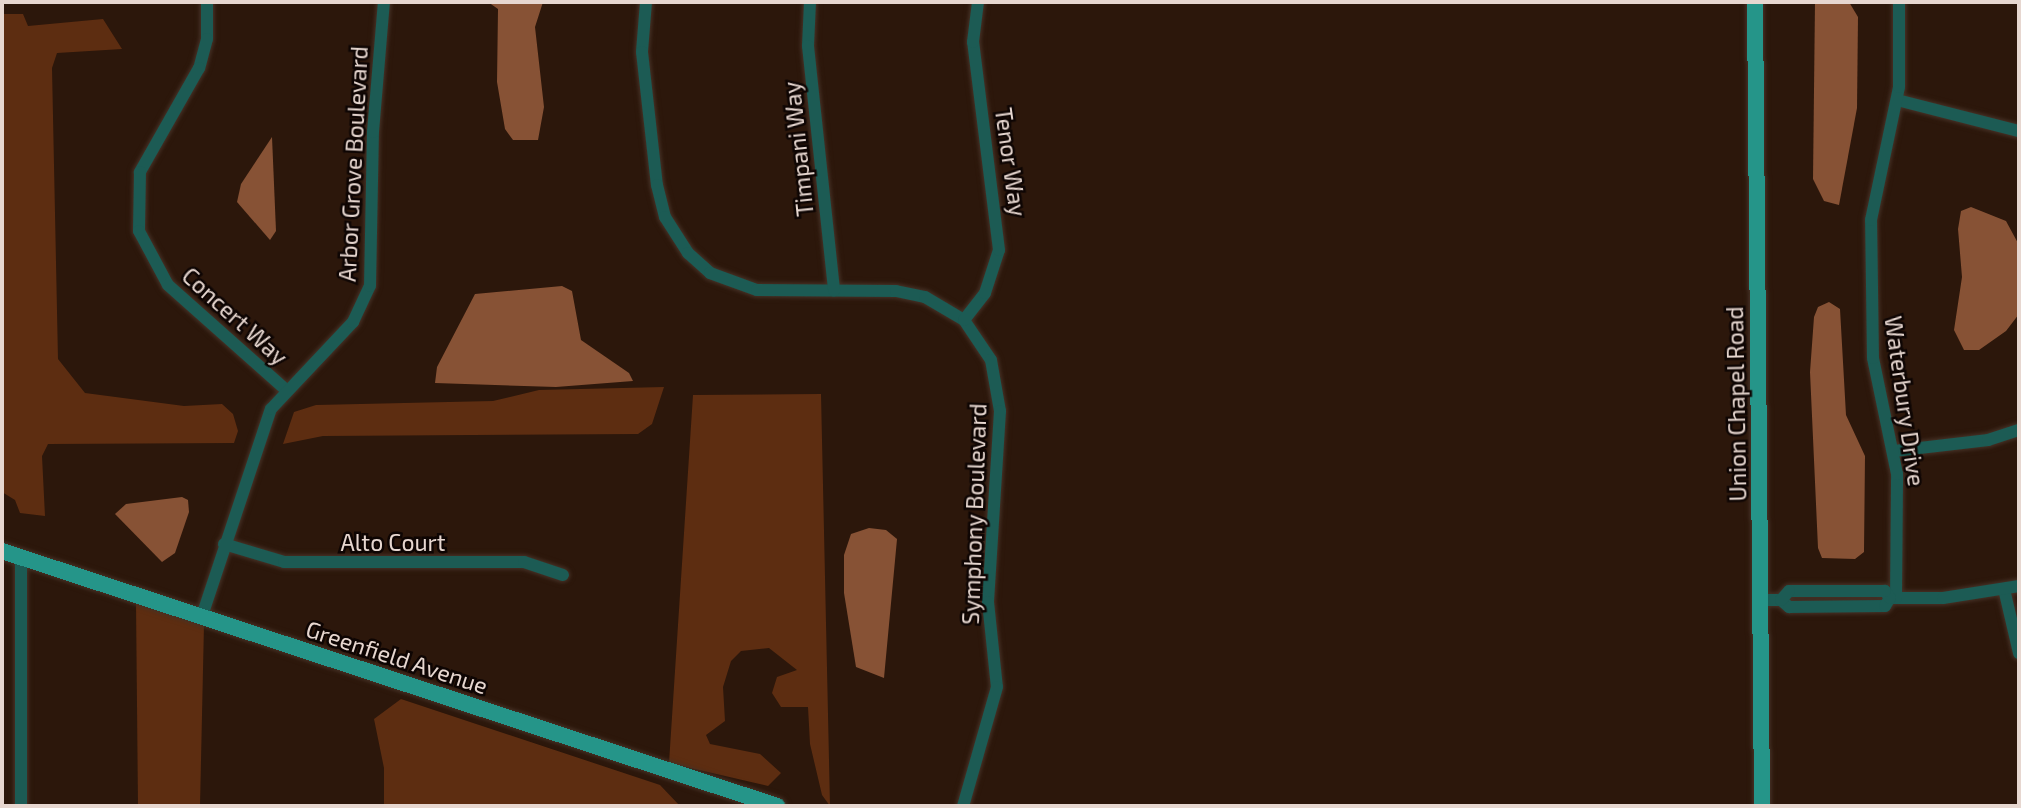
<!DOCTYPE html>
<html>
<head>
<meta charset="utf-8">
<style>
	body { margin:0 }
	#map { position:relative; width:2021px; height:808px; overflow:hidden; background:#2c170b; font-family:"Exo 2",sans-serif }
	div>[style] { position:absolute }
	.green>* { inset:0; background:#5d2d11 }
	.water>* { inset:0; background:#875235 }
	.roads { filter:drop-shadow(0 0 2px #463227) drop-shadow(0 0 2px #463227) }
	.minor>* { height:12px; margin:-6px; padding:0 6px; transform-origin:6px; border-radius:6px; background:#1c5b54 }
	.major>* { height:16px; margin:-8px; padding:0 8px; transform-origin:8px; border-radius:8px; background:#259589 }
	span { translate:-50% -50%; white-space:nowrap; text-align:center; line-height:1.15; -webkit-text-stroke:5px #0e0503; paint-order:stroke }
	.street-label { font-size:23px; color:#e7d7d0 }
	.frame { position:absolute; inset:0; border:4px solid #e7d7d0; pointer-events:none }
</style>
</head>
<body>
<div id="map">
	<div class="green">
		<i style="clip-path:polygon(2px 14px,23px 14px,28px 26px,103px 19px,122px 49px,57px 53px,52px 68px,58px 359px,85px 393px,184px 406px,222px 404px,233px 414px,238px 431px,234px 443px,48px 444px,42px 456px,45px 516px,20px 513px,15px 500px,2px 492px)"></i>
		<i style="clip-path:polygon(664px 387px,652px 424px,638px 434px,323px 436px,283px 444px,294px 412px,316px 405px,493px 401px,539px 390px)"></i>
		<i style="clip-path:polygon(821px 394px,830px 806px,822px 795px,810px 744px,808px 707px,781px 707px,772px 693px,777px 677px,797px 670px,769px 648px,741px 651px,731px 661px,723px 687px,725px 721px,706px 735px,710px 744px,760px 754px,781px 773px,768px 786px,669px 763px,693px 395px)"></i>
		<i style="clip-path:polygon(136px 602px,204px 624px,200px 806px,138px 806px)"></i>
		<i style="clip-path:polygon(401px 699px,660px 785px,680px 806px,384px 806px,384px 768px,374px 719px)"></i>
	</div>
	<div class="water">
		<i style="clip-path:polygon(488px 2px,543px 2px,535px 27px,544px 107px,538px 140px,513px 140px,505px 129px,497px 82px,498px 9px)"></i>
		<i style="clip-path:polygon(1815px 2px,1849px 2px,1858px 17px,1857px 108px,1839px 205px,1824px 201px,1813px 179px)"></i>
		<i style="clip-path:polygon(272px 137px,276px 231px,270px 240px,237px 202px,241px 184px)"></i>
		<i style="clip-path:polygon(1971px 207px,2006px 221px,2019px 245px,2019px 314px,2006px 331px,1979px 350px,1964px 350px,1954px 330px,1962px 277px,1958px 229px,1961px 211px)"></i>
		<i style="clip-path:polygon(562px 286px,572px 291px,581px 340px,629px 373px,633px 381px,556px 387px,435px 383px,437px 367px,475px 294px)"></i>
		<i style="clip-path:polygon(1829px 302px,1840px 309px,1846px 415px,1865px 456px,1864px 552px,1855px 559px,1822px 558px,1818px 548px,1810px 372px,1814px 317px,1818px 307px)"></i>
		<i style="clip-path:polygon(182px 497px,188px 500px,189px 512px,175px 553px,162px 562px,115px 514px,126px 504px)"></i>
		<i style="clip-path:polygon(869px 528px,886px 530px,897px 539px,884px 678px,856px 667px,844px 593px,844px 555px,851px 534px)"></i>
	</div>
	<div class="roads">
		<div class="minor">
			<i style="left:207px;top:2px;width:37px;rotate:90deg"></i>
			<i style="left:207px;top:39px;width:30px;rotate:105deg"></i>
			<i style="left:199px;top:68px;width:120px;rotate:119.6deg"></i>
			<i style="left:140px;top:172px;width:59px;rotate:91deg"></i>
			<i style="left:139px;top:231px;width:61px;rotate:61.8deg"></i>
			<i style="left:168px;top:285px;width:155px;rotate:41.6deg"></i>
			<i style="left:646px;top:2px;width:50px;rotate:94.6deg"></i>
			<i style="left:642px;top:52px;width:134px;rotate:83.6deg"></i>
			<i style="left:657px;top:185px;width:33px;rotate:76deg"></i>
			<i style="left:665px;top:217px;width:43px;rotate:57.4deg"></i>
			<i style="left:688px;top:253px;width:30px;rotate:42deg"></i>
			<i style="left:710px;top:273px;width:50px;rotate:19.9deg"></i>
			<i style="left:757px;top:290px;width:139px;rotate:0.4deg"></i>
			<i style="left:896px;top:291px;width:30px;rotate:12deg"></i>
			<i style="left:925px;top:297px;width:45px;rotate:30.5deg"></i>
			<i style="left:964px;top:320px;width:48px;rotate:56deg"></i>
			<i style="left:991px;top:360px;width:52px;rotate:80deg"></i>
			<i style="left:1000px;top:411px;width:191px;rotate:93.6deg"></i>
			<i style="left:988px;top:602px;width:85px;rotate:84deg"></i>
			<i style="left:997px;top:687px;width:124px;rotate:105.9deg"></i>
			<i style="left:810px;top:2px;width:44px;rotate:92.6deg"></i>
			<i style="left:808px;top:46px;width:246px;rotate:83.9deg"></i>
			<i style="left:1897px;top:100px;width:126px;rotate:14.3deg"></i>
			<i style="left:964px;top:320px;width:34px;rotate:-52deg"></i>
			<i style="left:985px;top:293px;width:45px;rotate:-72deg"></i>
			<i style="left:999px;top:250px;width:210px;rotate:-97.1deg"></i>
			<i style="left:973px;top:42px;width:40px;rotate:-82.9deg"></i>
			<i style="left:1894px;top:451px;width:95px;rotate:-6.7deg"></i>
			<i style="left:1988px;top:440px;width:33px;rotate:-18deg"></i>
			<i style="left:224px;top:544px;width:63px;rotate:16.7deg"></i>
			<i style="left:284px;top:562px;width:240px"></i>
			<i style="left:524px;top:562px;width:41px;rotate:18.4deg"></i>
			<i style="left:21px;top:557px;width:249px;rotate:90deg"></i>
			<i style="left:2004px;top:589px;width:66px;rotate:76.8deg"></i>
			<i style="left:1890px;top:598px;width:53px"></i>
			<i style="left:1943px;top:598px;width:77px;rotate:-9deg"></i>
			<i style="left:1896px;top:598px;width:124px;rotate:-89.5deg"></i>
			<i style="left:1897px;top:474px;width:118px;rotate:-101.7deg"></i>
			<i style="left:1873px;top:358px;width:138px;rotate:-90.8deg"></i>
			<i style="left:1871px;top:220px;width:136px;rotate:-78.1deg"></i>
			<i style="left:1899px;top:87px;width:85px;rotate:-90deg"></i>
			<i style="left:1761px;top:600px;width:20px"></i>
			<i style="left:1781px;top:600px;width:11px;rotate:41deg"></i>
			<i style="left:1789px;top:607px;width:96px;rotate:-0.6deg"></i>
			<i style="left:1885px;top:606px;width:9px;rotate:-58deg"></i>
			<i style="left:1890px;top:598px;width:9px;rotate:-126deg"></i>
			<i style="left:1885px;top:591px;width:96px;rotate:180deg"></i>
			<i style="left:1789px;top:591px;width:12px;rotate:132deg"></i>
			<i style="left:202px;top:616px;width:218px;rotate:-71.6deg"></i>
			<i style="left:271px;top:409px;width:120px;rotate:-46.7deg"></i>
			<i style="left:353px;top:322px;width:40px;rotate:-65deg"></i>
			<i style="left:370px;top:286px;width:154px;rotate:-88.9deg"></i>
			<i style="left:373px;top:132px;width:130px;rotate:-85.2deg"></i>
		</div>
		<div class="major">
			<i style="left:1755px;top:2px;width:804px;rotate:89.5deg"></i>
			<i style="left:2px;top:551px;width:816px;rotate:18.21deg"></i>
		</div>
	</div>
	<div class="street-label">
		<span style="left:798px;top:149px;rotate:-96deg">Timpani Way</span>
		<span style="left:1011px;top:162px;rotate:82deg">Tenor Way</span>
		<span style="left:353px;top:164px;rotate:-87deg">Arbor Grove Boulevard</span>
		<span style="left:235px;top:316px;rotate:42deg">Concert Way</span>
		<span style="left:1905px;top:401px;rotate:82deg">Waterbury Drive</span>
		<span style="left:1736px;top:404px;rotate:-91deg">Union Chapel Road</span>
		<span style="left:974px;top:514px;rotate:-88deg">Symphony Boulevard</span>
		<span style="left:393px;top:542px">Alto Court</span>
		<span style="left:397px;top:657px;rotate:18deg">Greenfield Avenue</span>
	</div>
	<div class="frame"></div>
</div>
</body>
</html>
